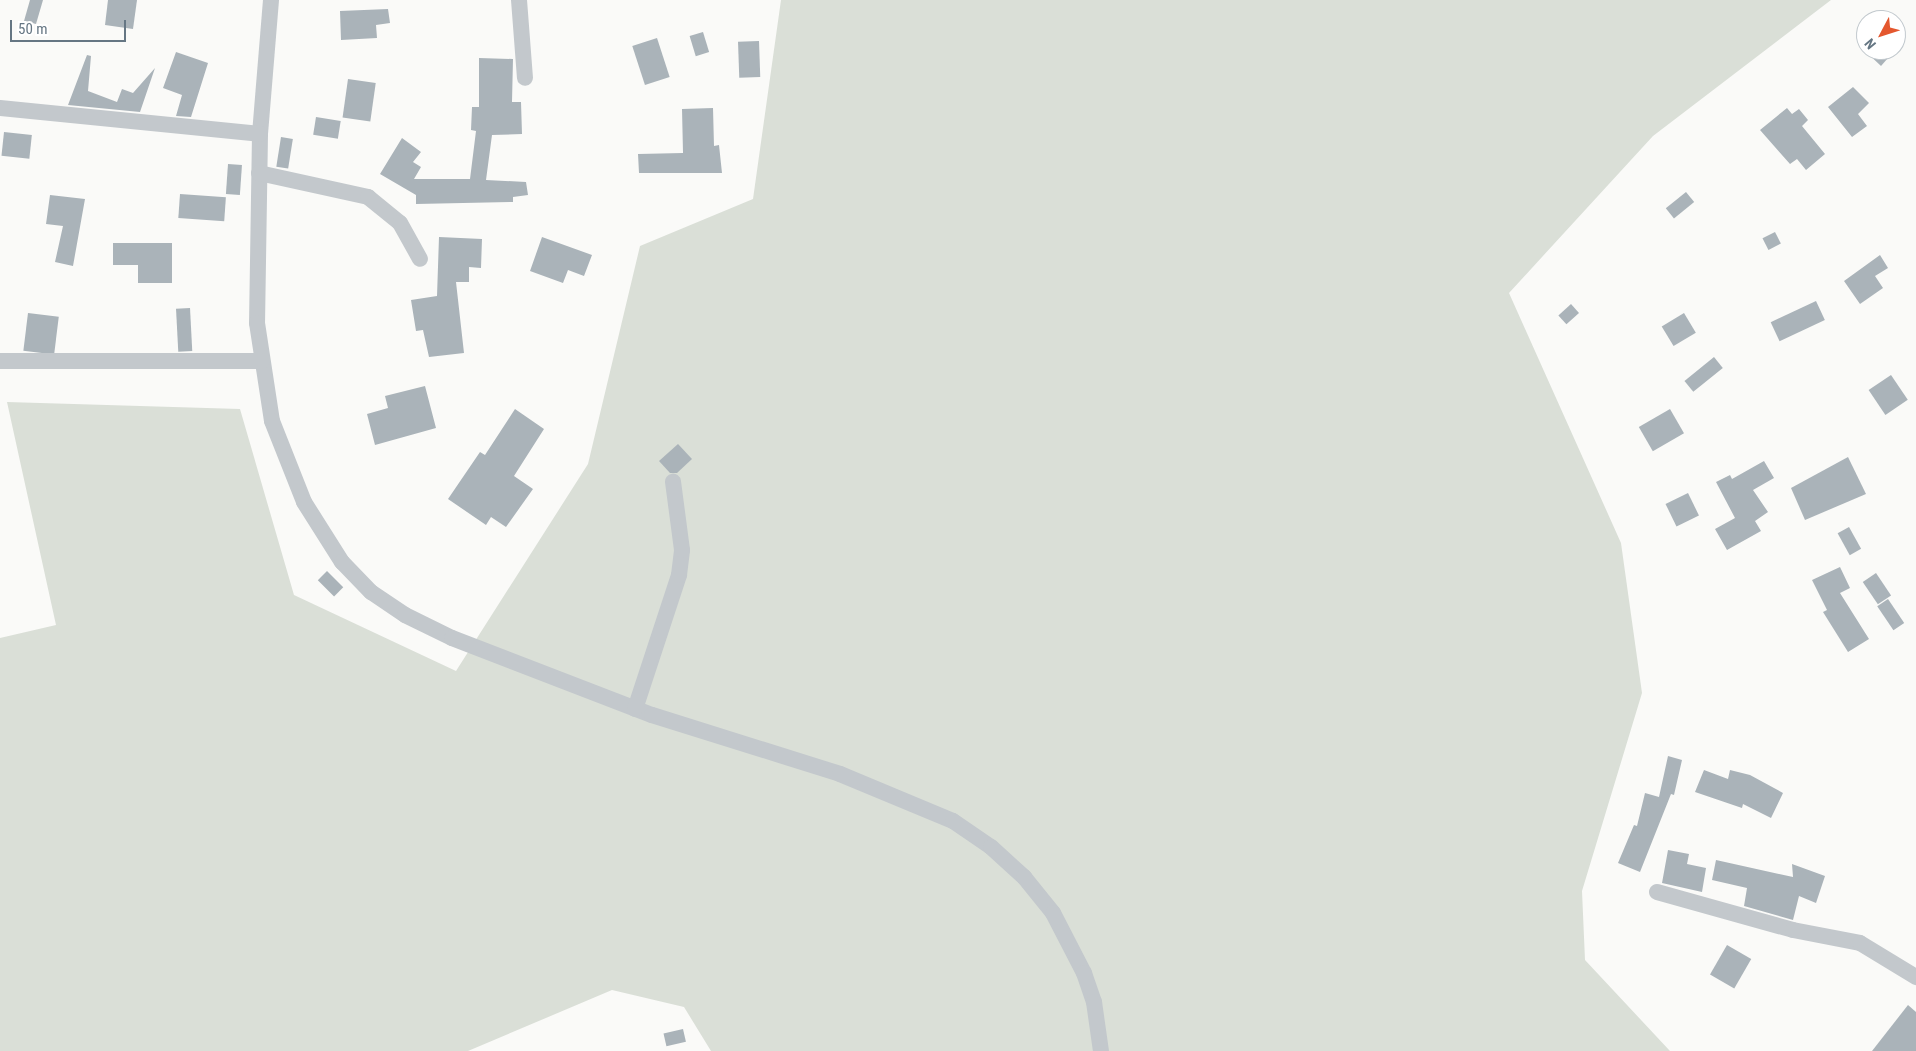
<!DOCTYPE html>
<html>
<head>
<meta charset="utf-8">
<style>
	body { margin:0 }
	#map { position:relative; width:1916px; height:1051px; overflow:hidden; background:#fafaf8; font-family:"Roboto Condensed",sans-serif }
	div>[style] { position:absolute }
	.green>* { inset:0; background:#dadfd7 }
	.building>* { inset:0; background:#aab3b9; transform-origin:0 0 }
	.minor>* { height:16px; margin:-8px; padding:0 8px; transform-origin:8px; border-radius:8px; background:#c3c8cc }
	span { translate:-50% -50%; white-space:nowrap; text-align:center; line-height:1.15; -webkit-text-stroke:5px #fff; paint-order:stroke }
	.north { position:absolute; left:1856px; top:10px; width:50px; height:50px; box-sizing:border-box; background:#fff; border:1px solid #c1c8cd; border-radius:50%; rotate:230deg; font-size:14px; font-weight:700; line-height:20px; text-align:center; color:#657683 }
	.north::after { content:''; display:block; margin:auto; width:18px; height:22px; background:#e4572e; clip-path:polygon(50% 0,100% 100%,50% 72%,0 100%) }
	.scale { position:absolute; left:10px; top:20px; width:116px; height:22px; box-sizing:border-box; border:2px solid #657683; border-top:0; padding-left:6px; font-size:15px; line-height:18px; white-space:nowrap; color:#657683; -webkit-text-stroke:4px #fff; paint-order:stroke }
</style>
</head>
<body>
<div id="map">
	<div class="green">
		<i style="clip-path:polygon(781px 0,1831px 0,1653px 136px,1509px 293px,1621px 543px,1642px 693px,1582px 891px,1585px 960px,1670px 1051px,711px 1051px,684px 1007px,612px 990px,468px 1051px,0 1051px,0 638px,56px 625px,7px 402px,240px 409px,294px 595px,456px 671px,588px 464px,640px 246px,753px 199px)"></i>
	</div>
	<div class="building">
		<i style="clip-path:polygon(30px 0,43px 0,36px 24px,24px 21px)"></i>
		<i style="clip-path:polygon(108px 0,137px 0,133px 29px,105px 25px)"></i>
		<i style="clip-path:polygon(388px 9px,390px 23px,376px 25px,377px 38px,341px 40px,340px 11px)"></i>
		<i style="left:703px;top:32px;width:21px;height:14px;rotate:73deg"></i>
		<i style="left:657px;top:38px;width:41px;height:26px;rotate:72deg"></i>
		<i style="left:759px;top:41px;width:36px;height:21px;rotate:88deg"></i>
		<i style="clip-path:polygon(1864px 50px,1895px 50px,1881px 66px)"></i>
		<i style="clip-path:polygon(176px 52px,208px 63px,191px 117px,176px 116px,182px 95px,163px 88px)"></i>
		<i style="clip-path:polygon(87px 55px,91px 56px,88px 91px,117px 102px,122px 89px,133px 93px,155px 68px,140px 112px,68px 105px)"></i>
		<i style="clip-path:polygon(479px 58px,513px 59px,512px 102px,521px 102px,522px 134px,492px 135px,486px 180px,526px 182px,528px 195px,513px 197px,513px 202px,416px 204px,416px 195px,380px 174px,402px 138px,421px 152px,413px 162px,421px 167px,414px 179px,470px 179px,476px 131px,471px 130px,472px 107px,479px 107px)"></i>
		<i style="left:348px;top:79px;width:28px;height:39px;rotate:8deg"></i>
		<i style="clip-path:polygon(1853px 87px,1869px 103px,1858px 114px,1867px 126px,1852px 137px,1828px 107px)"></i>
		<i style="clip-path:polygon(713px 108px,714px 146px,719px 145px,722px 173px,639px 173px,638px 154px,683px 153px,682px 109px)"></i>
		<i style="clip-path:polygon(1787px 108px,1792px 114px,1799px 109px,1808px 120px,1802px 126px,1825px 154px,1806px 170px,1797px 159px,1790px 164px,1760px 130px)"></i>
		<i style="left:316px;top:117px;width:25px;height:18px;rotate:9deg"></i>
		<i style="left:4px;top:132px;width:28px;height:24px;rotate:6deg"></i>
		<i style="left:281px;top:137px;width:12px;height:30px;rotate:9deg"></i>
		<i style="left:228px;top:164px;width:14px;height:30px;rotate:4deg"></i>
		<i style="left:1686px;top:192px;width:13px;height:26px;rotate:51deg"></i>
		<i style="left:180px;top:194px;width:46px;height:24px;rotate:4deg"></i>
		<i style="clip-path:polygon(50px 195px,85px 199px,73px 266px,55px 262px,63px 226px,46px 224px)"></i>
		<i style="left:1775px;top:232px;width:13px;height:14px;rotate:63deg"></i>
		<i style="clip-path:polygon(439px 237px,482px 239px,481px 268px,469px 267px,469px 282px,456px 282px,464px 353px,429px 357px,423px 330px,416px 331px,411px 300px,437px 296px)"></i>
		<i style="clip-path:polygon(542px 237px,592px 255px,584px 276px,568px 270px,563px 283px,530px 271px)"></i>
		<i style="clip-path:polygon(113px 243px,172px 243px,172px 283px,138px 283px,138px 265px,113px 265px)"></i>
		<i style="clip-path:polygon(1880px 255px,1888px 268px,1875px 276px,1883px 288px,1860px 304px,1844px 281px)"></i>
		<i style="left:1816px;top:301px;width:21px;height:50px;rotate:65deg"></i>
		<i style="left:1571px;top:304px;width:12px;height:17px;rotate:48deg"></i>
		<i style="left:190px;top:308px;width:43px;height:14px;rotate:87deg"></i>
		<i style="left:28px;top:313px;width:31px;height:38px;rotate:7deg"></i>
		<i style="left:1684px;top:313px;width:23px;height:26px;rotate:59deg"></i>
		<i style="left:1714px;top:357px;width:14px;height:38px;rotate:51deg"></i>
		<i style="left:1891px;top:375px;width:30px;height:27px;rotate:56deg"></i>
		<i style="clip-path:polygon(425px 386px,436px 428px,375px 445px,367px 414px,388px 408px,385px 396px)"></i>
		<i style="clip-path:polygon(515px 409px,544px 429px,514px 476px,533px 489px,506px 527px,491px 517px,486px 525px,448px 499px,480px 452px,485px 455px)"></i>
		<i style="left:1670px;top:409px;width:28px;height:36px;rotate:60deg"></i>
		<i style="clip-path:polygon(678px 444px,692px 459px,677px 473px,670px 473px,659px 461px)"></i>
		<i style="clip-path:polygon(1848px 457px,1866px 494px,1805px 520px,1791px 488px)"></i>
		<i style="clip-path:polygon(1764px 461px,1774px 478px,1753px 490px,1768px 512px,1755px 521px,1761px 531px,1727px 550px,1715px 529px,1735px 518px,1716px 482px,1730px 475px,1732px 479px)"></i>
		<i style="left:1688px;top:493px;width:25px;height:25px;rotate:64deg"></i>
		<i style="left:1849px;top:527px;width:25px;height:13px;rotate:61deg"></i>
		<i style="clip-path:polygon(1840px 567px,1850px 588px,1840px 593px,1869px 639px,1848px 652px,1823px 612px,1827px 610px,1812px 580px)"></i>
		<i style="left:327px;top:571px;width:23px;height:13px;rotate:45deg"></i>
		<i style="left:1876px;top:573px;width:27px;height:16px;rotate:56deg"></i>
		<i style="left:1888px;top:599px;width:29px;height:13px;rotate:56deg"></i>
		<i style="clip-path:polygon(1668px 756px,1682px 760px,1674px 795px,1671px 794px,1640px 872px,1618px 863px,1634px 825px,1637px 826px,1645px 793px,1659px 797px)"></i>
		<i style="clip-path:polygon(1704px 770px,1728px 779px,1730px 770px,1750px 775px,1783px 793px,1771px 818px,1743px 804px,1742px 808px,1695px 792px)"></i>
		<i style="clip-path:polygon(1668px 850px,1689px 854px,1687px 864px,1706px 868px,1702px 892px,1662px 883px)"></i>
		<i style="clip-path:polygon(1716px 860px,1793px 877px,1792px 864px,1825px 876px,1816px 903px,1799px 896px,1793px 920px,1744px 906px,1747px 888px,1712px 880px)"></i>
		<i style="left:1727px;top:945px;width:28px;height:34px;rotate:30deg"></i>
		<i style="clip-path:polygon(1908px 1005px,1916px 1012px,1916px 1051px,1872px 1051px)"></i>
		<i style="left:683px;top:1029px;width:13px;height:20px;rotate:77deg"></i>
	</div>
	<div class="minor">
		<i style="left:271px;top:0;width:134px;rotate:94.7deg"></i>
		<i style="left:260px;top:134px;width:189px;rotate:90.9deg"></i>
		<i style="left:257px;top:323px;width:99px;rotate:81.3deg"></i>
		<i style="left:272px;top:421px;width:87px;rotate:68.4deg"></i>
		<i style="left:304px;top:502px;width:71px;rotate:57.7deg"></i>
		<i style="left:342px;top:562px;width:42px;rotate:46deg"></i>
		<i style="left:371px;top:592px;width:41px;rotate:34.1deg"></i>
		<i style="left:405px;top:615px;width:52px;rotate:26.1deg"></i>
		<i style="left:452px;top:638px;width:214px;rotate:21.1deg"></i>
		<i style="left:652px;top:715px;width:197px;rotate:17.4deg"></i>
		<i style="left:840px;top:774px;width:122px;rotate:22.6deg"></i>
		<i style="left:953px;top:821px;width:46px;rotate:34.4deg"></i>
		<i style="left:991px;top:847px;width:45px;rotate:42.3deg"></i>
		<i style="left:1024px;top:877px;width:46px;rotate:51.1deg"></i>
		<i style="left:1053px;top:913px;width:68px;rotate:62.7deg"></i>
		<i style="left:1084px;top:973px;width:31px;rotate:71deg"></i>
		<i style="left:1094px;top:1002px;width:49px;rotate:81.9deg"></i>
		<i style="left:519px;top:0;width:78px;rotate:85.6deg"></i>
		<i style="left:0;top:108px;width:261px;rotate:5.7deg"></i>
		<i style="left:259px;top:173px;width:112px;rotate:12.4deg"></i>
		<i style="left:368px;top:197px;width:41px;rotate:39.1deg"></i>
		<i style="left:400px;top:223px;width:41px;rotate:60.9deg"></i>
		<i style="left:0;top:361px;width:262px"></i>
		<i style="left:635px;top:709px;width:141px;rotate:-71.8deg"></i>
		<i style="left:679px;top:575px;width:25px;rotate:-83deg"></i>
		<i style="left:682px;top:550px;width:69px;rotate:-97.5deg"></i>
		<i style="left:1657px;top:892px;width:141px;rotate:15.6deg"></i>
		<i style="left:1793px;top:930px;width:68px;rotate:11deg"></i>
		<i style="left:1860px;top:943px;width:66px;rotate:31.3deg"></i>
	</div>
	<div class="north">N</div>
	<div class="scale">50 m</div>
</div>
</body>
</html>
